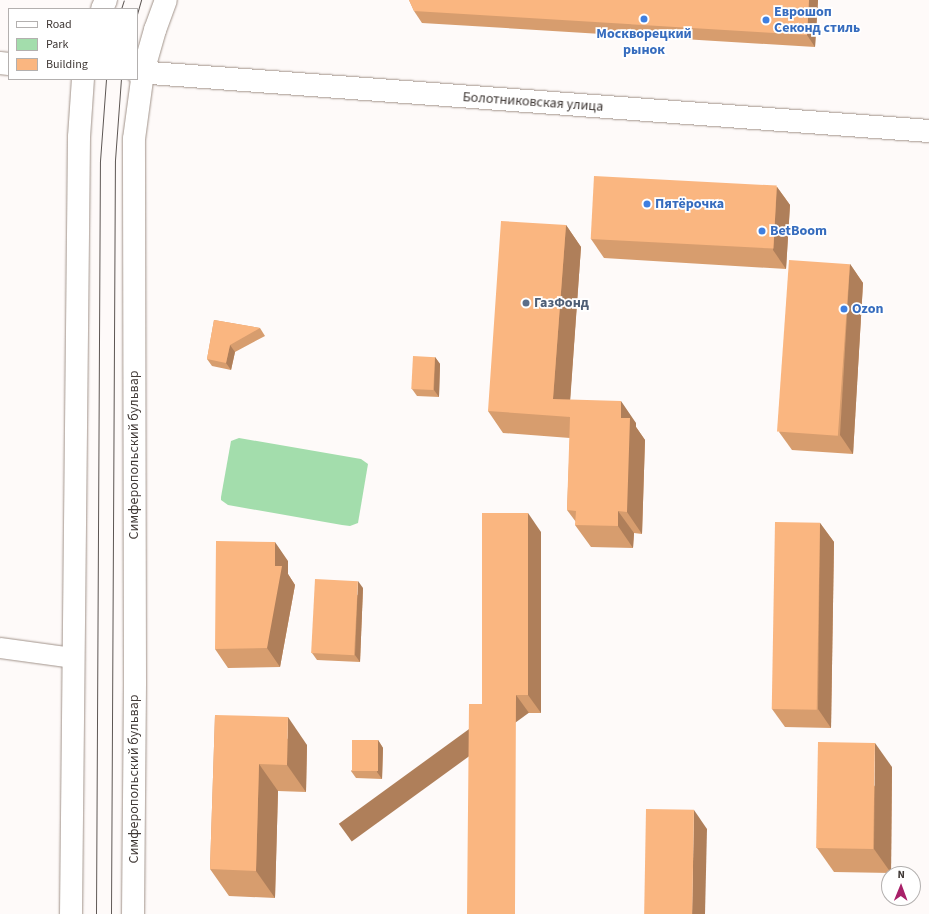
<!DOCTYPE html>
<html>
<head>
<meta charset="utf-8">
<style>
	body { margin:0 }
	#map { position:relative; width:929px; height:914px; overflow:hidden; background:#fefaf9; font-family:"Source Sans 3",sans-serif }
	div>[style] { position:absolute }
	.green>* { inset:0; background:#a3ddac }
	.roads { filter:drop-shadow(0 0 1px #a1938a) drop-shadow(0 0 1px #a1938a) }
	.street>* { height:20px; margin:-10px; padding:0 10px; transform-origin:10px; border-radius:10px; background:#fff }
	.secondary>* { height:22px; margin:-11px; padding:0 11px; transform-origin:11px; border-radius:11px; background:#fff }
	.tram>* { height:1px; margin:-0.5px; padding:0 0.5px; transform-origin:0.5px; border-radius:0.5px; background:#5d5653 }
	.wall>* { inset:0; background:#d79d6e }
	.shaded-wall>* { inset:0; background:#af7f5a; transform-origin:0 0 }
	.building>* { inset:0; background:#fab680; transform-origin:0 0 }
	.dots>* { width:11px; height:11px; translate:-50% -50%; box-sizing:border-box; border:2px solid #fff; border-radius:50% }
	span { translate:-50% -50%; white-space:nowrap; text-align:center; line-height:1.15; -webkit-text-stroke:3.5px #fff; paint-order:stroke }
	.shop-label { font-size:14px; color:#366cbe; font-weight:700 }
	.left { translate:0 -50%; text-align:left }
	.street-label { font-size:14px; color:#403936 }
	.service-label { font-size:14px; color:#4e5e75; font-weight:700 }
	.legend { position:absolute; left:8px; top:8px; width:130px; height:72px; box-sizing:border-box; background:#fff; border:1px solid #b3b0af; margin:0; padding:5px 7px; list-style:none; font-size:12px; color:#403936 }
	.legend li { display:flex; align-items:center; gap:8px; height:20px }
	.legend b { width:20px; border:1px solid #b3b0af }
	.north { position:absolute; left:881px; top:866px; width:40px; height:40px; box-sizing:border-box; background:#fff; border:1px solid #b3b0af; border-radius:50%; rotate:1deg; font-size:11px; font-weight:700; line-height:16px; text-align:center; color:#403936 }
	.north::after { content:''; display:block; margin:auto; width:14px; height:18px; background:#a82169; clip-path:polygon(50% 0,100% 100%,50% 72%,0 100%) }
</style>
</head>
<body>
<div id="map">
	<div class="green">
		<i style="clip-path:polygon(239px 438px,361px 459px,368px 464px,358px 523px,350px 526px,342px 525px,228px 505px,221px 500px,221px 497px,231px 441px)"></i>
	</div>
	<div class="roads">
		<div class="street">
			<i style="left:0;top:648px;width:74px;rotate:7.8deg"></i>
		</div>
		<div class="secondary">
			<i style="left:102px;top:9px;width:10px;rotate:-66deg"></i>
			<i style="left:0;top:63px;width:9px;rotate:6deg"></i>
			<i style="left:137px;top:72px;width:794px;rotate:4.26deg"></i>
			<i style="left:71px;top:914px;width:777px;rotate:-89.41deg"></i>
			<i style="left:79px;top:137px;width:58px;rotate:-86.1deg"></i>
			<i style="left:133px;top:914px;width:231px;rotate:-89.5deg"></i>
			<i style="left:135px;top:683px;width:544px;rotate:-90.11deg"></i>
			<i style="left:134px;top:139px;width:68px;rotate:-82.3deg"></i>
			<i style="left:143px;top:72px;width:44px;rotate:-74.1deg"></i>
			<i style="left:155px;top:30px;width:32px;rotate:-70deg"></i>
		</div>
	</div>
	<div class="tram">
		<i style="left:121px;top:9px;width:9px;rotate:-72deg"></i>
		<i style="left:137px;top:14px;width:15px;rotate:-74deg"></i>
		<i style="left:96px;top:914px;width:753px;rotate:-89.7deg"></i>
		<i style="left:100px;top:161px;width:82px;rotate:-85.8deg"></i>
		<i style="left:111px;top:914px;width:754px;rotate:-89.7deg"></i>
		<i style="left:115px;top:160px;width:81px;rotate:-85.8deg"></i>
	</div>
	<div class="wall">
		<i style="clip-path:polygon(409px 0,818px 0,815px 47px,422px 23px,414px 11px)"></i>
		<i style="clip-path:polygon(777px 187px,790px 205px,786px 269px,604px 258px,591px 239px)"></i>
		<i style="clip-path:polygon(566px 225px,581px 247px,570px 400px,636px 423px,636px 427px,645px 440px,642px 534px,634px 533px,633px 548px,591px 547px,575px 525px,576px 522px,567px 510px,570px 438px,503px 433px,488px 411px)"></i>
		<i style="clip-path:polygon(850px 264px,863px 283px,853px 454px,792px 450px,779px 432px)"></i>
		<i style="clip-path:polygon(214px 320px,260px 328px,265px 336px,235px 352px,231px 370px,212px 366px,207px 359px)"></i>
		<i style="clip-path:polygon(435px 357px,440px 364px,439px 397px,417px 396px,412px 389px)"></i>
		<i style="clip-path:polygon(820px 523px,834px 542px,831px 728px,785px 727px,772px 709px)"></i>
		<i style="clip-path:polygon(541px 532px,541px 713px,529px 713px,482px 704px)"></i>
		<i style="clip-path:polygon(288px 561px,288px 574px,295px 585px,280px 667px,228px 668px,215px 649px)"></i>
		<i style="clip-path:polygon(363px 588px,360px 662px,317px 660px,312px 653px)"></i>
		<i style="clip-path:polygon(215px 715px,307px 745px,306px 792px,278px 791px,275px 898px,229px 896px,210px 869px)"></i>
		<i style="clip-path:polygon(378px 740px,383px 748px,382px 779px,356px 778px,351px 771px)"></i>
		<i style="clip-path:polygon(892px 767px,891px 873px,834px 872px,817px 848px)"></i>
	</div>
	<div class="shaded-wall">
		<i style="clip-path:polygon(809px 0,818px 0,815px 47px,807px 35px)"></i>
		<i style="clip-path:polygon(777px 187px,790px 205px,786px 269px,773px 250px)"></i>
		<i style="clip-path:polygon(566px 225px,581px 247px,569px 417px,553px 399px)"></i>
		<i style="clip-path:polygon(850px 264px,863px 283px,853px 454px,840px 435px)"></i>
		<i style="clip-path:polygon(230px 345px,235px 352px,231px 370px,226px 363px)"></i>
		<i style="clip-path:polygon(435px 357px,440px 364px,439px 397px,434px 390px)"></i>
		<i style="clip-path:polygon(621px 401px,636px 423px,636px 427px,645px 440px,642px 534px,627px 512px,621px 418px)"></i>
		<i style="clip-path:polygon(618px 511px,634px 533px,633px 548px,618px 526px)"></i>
		<i style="clip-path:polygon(528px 513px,541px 532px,541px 713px,528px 695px)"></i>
		<i style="clip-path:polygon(820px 523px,834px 542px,831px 728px,818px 709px)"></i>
		<i style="clip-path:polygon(275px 542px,288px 561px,288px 574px,295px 585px,280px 667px,267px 648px,275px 566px)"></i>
		<i style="clip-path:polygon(358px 581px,363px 588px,360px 662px,355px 655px)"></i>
		<i style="left:516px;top:695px;width:22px;height:219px;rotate:54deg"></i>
		<i style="clip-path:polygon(288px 717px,307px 745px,306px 792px,287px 765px)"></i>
		<i style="clip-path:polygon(378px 740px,383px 748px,382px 779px,377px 772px)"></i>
		<i style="clip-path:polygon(875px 743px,892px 767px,891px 873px,874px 849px)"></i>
		<i style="clip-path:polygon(259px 764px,278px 791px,275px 898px,256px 871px)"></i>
		<i style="clip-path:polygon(694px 810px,707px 829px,705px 914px,692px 914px)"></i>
	</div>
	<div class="building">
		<i style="clip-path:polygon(409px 0,809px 0,807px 35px,414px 11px)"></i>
		<i style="left:594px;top:176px;width:183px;height:63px;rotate:3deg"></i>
		<i style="clip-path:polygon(501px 221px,566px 225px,553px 399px,621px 401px,621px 418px,630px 418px,627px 512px,618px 511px,618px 526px,575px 525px,576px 511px,567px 510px,570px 417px,488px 411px)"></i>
		<i style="left:789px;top:260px;width:61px;height:172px;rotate:4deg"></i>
		<i style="clip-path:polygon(214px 320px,260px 328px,230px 345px,226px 363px,207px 359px)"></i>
		<i style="left:413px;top:356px;width:22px;height:33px;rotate:3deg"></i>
		<i style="clip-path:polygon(482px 513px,528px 513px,528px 695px,516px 695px,515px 914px,467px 914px,469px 704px,482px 704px)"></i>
		<i style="left:775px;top:522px;width:45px;height:187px;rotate:1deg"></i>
		<i style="clip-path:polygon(216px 541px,275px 542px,275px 566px,282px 566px,267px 648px,215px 649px)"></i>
		<i style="left:315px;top:579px;width:43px;height:74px;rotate:3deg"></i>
		<i style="clip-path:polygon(215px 715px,288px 717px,287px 765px,259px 764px,256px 871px,210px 869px)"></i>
		<i style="left:352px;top:740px;width:26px;height:31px"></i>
		<i style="left:818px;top:742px;width:57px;height:106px;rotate:1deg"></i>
		<i style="left:646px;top:809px;width:48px;height:105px;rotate:1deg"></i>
	</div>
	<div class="dots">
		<i style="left:644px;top:19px;background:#3f7fe0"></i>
		<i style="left:766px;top:20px;background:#3f7fe0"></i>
		<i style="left:647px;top:204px;background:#3f7fe0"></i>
		<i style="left:762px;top:231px;background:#3f7fe0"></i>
		<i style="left:526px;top:303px;background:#5c6f8a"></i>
		<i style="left:844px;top:309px;background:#3f7fe0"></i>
	</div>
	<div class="shop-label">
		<span class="left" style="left:774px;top:20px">Еврошоп<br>Секонд стиль</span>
		<span style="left:644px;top:42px">Москворецкий<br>рынок</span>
		<span class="left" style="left:655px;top:204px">Пятёрочка</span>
		<span class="left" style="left:770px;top:231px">BetBoom</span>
		<span class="left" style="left:852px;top:309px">Ozon</span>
	</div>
	<div class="street-label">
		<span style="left:533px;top:102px;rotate:4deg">Болотниковская улица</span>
		<span style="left:134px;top:455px;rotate:-90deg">Симферопольский бульвар</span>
		<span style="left:134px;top:779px;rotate:-90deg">Симферопольский бульвар</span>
	</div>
	<div class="service-label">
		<span class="left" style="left:534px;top:303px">ГазФонд</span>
	</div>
	<ul class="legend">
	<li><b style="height:5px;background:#fff"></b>Road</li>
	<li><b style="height:11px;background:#a3ddac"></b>Park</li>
	<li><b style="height:11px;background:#fab680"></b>Building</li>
	</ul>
	<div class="north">N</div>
</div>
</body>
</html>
